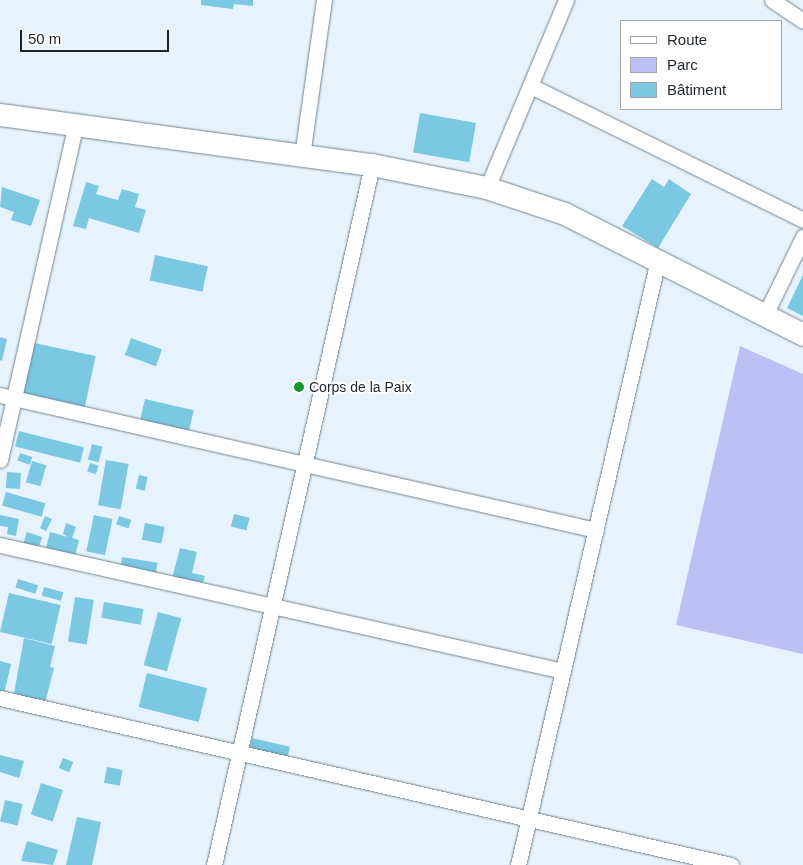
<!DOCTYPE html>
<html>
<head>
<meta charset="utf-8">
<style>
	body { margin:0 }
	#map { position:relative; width:803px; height:865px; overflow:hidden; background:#e7f3fc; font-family:Helvetica,sans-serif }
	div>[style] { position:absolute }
	.green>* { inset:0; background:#bbc1f5 }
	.building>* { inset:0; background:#7ac8e2; transform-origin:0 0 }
	.roads { filter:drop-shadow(0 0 1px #718391) drop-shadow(0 0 1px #718391) }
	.minor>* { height:15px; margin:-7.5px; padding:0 7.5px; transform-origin:7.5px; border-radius:7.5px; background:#fff }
	.secondary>* { height:22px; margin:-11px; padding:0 11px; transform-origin:11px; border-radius:11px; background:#fff }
	.dots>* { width:14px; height:14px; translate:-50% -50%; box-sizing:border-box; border:2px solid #fff; border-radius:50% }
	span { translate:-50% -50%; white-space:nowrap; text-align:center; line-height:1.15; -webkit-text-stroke:4px #fff; paint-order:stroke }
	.poi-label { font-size:14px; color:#1e252b }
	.left { translate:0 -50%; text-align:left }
	.legend { position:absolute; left:620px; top:20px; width:162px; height:90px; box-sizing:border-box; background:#fff; border:1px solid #a5a8aa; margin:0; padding:6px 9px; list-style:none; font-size:15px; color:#1e252b }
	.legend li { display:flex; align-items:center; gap:10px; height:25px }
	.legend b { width:25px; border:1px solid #a5a8aa }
	.scale { position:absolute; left:20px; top:30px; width:149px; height:22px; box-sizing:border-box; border:2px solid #1e252b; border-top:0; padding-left:6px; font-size:15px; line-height:18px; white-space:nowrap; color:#1e252b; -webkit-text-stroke:4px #fff; paint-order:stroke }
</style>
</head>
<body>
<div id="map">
	<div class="green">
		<i style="clip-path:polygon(740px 346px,803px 374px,803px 654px,676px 625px)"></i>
	</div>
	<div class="building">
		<i style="clip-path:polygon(201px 0,253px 0,253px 6px,234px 4px,233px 9px,201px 5px)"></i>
		<i style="left:420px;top:113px;width:57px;height:40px;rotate:10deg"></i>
		<i style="clip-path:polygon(652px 179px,664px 187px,669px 179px,691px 194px,658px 248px,622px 226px)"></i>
		<i style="clip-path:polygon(86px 182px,99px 186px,96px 194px,118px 200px,122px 189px,139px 194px,135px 207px,146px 210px,139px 233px,89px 218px,86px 229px,73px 226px)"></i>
		<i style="clip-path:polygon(2px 187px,40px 200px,31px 226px,11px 220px,14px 212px,0 207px)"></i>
		<i style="left:155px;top:255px;width:54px;height:26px;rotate:12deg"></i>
		<i style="clip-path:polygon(803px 275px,803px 316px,787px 308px)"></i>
		<i style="clip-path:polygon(0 337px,7px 339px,2px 361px,0 360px)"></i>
		<i style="left:131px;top:338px;width:33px;height:18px;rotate:20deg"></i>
		<i style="left:34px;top:343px;width:63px;height:52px;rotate:12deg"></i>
		<i style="left:145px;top:399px;width:50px;height:25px;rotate:13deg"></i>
		<i style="left:19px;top:431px;width:67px;height:16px;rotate:14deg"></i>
		<i style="left:92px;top:444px;width:11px;height:16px;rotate:15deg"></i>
		<i style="left:20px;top:453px;width:13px;height:8px;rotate:18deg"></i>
		<i style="left:106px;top:460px;width:23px;height:46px;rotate:10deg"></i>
		<i style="left:32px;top:461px;width:15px;height:22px;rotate:16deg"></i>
		<i style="left:90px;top:463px;width:9px;height:9px;rotate:18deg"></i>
		<i style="left:7px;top:472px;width:14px;height:16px;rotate:4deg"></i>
		<i style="left:139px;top:475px;width:9px;height:14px;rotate:13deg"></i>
		<i style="left:6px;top:492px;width:41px;height:14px;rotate:16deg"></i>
		<i style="left:234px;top:514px;width:16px;height:13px;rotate:14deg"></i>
		<i style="clip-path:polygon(0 515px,19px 519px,16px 536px,7px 534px,8px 527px,0 526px)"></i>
		<i style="left:94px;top:515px;width:19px;height:37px;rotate:12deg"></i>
		<i style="clip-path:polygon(45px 516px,52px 519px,46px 531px,40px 528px)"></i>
		<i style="left:119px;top:516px;width:13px;height:9px;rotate:18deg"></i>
		<i style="clip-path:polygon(66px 523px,76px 527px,72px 538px,79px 540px,74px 560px,45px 552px,50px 532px,68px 537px,63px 534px)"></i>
		<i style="left:145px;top:523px;width:20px;height:17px;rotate:11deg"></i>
		<i style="left:27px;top:532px;width:16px;height:12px;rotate:18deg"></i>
		<i style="clip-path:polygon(180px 548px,197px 552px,192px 573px,205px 576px,201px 589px,171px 582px)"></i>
		<i style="left:122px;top:557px;width:36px;height:18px;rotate:9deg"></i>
		<i style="left:18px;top:579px;width:21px;height:9px;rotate:17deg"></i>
		<i style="left:44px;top:587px;width:20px;height:9px;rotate:15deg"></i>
		<i style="left:9px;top:593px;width:53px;height:40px;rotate:13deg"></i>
		<i style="left:75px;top:597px;width:19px;height:45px;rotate:9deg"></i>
		<i style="left:104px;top:602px;width:40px;height:16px;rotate:10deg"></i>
		<i style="left:158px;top:612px;width:24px;height:55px;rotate:15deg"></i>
		<i style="clip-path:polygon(24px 638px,55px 646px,50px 667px,54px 668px,44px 707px,13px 699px)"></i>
		<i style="clip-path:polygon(0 661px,11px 664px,4px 694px,0 693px)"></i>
		<i style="left:147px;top:673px;width:62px;height:35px;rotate:14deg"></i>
		<i style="left:252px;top:738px;width:39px;height:22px;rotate:13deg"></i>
		<i style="clip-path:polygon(0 755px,24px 761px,19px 778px,0 772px)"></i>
		<i style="left:63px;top:758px;width:11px;height:11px;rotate:22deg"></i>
		<i style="left:107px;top:767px;width:16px;height:16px;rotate:11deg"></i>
		<i style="left:41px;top:783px;width:23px;height:33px;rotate:18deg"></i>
		<i style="left:5px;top:800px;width:18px;height:22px;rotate:13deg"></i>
		<i style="clip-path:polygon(77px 817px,101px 822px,92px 865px,66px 865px)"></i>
		<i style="clip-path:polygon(27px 841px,58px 850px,53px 865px,21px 861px)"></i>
	</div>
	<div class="roads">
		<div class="minor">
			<i style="left:772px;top:0;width:37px;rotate:34deg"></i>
			<i style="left:531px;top:86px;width:303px;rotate:26.2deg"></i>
			<i style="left:302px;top:156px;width:158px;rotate:-82deg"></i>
			<i style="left:487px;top:188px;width:204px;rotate:-67.2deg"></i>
			<i style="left:765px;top:315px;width:87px;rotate:-64deg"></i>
			<i style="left:0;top:395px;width:611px;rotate:12.76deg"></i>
			<i style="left:0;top:460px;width:342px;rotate:-77.3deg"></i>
			<i style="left:0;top:545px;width:577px;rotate:12.61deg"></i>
			<i style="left:0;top:698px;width:750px;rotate:12.87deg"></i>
			<i style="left:214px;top:865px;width:718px;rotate:-77.28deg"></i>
			<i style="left:518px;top:865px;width:621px;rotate:-76.97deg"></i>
		</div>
		<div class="secondary">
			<i style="left:0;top:115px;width:375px;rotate:7.7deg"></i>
			<i style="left:372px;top:165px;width:117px;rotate:11.3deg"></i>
			<i style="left:487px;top:188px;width:82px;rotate:18.4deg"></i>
			<i style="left:565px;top:214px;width:267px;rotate:26.9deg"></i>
		</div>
	</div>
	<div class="dots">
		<i style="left:299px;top:387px;background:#13972b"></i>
	</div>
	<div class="poi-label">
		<span class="left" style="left:309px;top:387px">Corps de la Paix</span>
	</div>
	<ul class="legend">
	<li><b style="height:6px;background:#fff"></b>Route</li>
	<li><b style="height:14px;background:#bbc1f5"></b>Parc</li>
	<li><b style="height:14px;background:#7ac8e2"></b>Bâtiment</li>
	</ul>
	<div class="scale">50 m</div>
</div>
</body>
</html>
